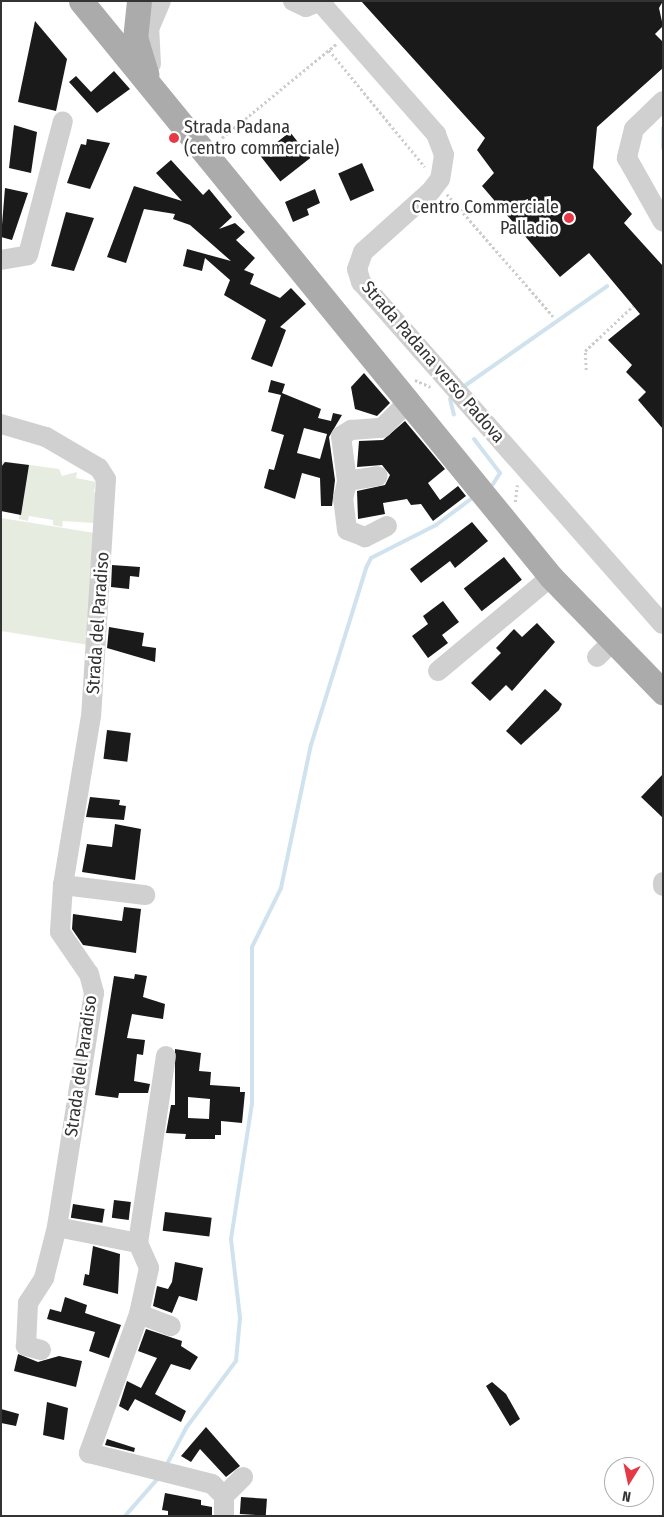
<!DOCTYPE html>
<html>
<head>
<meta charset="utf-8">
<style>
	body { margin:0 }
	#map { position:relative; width:664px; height:1517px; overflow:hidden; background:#fff; font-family:"Fira Sans Condensed",sans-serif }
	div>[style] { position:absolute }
	.green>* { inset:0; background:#e6ecdf }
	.stream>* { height:4px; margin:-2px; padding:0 2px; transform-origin:2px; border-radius:2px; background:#cfe2ee }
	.building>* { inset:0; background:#1a1a1a; transform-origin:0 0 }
	.path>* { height:2.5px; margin-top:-1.25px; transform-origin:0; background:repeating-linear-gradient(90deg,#cdcdcd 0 2.5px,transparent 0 5px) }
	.minor>* { height:20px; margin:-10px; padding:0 10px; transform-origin:10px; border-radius:10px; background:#d0d0d0 }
	.major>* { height:25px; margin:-12.5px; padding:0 12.5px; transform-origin:12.5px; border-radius:12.5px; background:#ababab }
	.dots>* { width:14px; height:14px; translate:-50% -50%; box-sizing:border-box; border:2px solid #fff; border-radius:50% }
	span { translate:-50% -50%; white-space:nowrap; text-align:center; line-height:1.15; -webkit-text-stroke:5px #fff; paint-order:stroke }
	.poi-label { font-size:18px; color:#333 }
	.left { translate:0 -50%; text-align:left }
	.right { translate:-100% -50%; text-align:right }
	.street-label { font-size:18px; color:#333 }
	.frame { position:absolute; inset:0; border:2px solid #333; pointer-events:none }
	.north { position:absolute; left:604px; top:1457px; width:50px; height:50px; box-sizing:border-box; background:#fff; border:1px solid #adadad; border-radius:50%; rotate:190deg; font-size:14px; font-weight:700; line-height:20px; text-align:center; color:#333 }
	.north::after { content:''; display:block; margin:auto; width:18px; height:22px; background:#e63946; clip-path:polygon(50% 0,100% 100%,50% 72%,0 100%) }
</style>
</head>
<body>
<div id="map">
	<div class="green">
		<i style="clip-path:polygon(1px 461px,59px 469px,62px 476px,77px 472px,76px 478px,96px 482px,94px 492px,101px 494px,94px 523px,63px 521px,62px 527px,53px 525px,53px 520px,29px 516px,28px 521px,19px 519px,19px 514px,1px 511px)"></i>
		<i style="clip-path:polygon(1px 518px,95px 533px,89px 645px,1px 631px)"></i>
	</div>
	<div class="stream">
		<i style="left:663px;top:128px;width:20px;rotate:90deg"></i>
		<i style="left:463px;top:387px;width:176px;rotate:-35deg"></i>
		<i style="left:450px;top:399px;width:16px;rotate:76deg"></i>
		<i style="left:474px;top:439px;width:43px;rotate:52.6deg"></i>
		<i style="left:500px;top:473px;width:13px;rotate:122deg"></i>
		<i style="left:166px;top:1466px;width:43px;rotate:-62.2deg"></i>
		<i style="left:186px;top:1428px;width:84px;rotate:-53.3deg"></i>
		<i style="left:236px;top:1361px;width:43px;rotate:-84.7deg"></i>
		<i style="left:240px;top:1318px;width:80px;rotate:-96.5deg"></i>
		<i style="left:231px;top:1239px;width:138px;rotate:-81.2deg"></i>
		<i style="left:252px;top:1103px;width:156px;rotate:-90deg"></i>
		<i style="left:252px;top:947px;width:66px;rotate:-63.8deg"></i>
		<i style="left:281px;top:888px;width:146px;rotate:-78.2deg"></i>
		<i style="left:311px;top:745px;width:185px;rotate:-72.7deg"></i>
		<i style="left:366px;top:568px;width:11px;rotate:-63deg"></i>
		<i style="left:371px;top:558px;width:73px;rotate:-26.9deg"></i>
		<i style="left:436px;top:525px;width:44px;rotate:-36.6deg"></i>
		<i style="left:125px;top:1516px;width:53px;rotate:-48.8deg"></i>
	</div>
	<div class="building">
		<i style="clip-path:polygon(361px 1px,663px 1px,659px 8px,663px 26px,655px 34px,663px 42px,663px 68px,597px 127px,593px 168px,632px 214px,624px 223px,663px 266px,663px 429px,638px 400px,646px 392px,626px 372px,632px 365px,608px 340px,640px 314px,589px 253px,560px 277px,482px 186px,494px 173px,477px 150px,485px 138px)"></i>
		<i style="clip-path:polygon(35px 21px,67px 59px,56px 111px,18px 102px)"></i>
		<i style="clip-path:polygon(114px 71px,130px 89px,97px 113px,69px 82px,76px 76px,91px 92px)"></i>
		<i style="clip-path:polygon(14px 125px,37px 132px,31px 173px,9px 168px)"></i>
		<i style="left:290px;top:132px;width:33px;height:38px;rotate:52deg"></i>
		<i style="clip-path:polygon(87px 139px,110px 143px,90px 189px,67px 183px,81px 144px,86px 145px)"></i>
		<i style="clip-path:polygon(171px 160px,203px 195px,209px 189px,232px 217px,219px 229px,235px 223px,245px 232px,236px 240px,255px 258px,244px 270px,254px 274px,250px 284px,280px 298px,291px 288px,306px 304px,280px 327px,286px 330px,272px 367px,251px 359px,266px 320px,224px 295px,230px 280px,205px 258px,202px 271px,183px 266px,187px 249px,231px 261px,190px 225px,173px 219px,175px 214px,144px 209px,126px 263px,107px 257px,134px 186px,182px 201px,156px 173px)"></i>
		<i style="left:362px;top:163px;width:30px;height:26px;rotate:66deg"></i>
		<i style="clip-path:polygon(5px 188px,28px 193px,12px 240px,1px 237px)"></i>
		<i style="clip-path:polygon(315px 189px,320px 203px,307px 209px,309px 215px,293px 222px,285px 202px)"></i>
		<i style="clip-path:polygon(66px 212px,94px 218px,74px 271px,51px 266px)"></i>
		<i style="clip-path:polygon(364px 373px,390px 403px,377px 416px,355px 409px,351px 387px)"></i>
		<i style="clip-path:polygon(evenodd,271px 380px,285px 384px,282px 393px,321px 409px,318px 418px,331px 421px,333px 413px,342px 415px,329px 437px,335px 480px,332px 506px,321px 506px,320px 478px,302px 473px,295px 499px,264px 488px,269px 469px,274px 470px,284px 435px,271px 431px,281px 395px,268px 392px,271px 380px,304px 428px,327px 434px,320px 459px,297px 453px,304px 428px)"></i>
		<i style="clip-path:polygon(405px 421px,445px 469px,428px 483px,440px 500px,458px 486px,466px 496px,433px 521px,421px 504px,411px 505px,407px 499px,383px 503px,385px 514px,358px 519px,357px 491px,385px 485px,390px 475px,382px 465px,357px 467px,359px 441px,383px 440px)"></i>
		<i style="clip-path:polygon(5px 462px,29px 465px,21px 515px,1px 511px,1px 467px)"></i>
		<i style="clip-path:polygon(472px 522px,488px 541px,455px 568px,450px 561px,421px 583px,410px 569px)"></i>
		<i style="left:504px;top:557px;width:29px;height:51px;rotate:52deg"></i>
		<i style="clip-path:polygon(112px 565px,140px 567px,139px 577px,130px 576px,129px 589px,111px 587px)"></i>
		<i style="clip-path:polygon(443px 601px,459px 622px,442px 635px,448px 643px,428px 658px,412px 636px,428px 624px,423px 616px)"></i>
		<i style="clip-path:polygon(537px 623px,555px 642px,512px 691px,506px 685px,490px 701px,471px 683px,501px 653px,496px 648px,514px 629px,522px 637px)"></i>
		<i style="clip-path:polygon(109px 627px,144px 633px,142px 646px,156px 648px,155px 662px,107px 648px)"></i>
		<i style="clip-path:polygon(545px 689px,562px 704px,559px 710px,521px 745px,506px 731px)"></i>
		<i style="left:107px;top:730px;width:24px;height:29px;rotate:7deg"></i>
		<i style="clip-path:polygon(663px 774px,663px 818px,641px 797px)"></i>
		<i style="clip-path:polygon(90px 797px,120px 800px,119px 805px,126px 806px,124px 820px,86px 817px)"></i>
		<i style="clip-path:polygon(115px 824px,141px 829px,135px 880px,82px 872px,87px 844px,112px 847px)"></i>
		<i style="clip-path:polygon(124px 907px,141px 909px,136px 953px,83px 945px,72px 929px,73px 914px,122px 921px)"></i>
		<i style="clip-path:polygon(135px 974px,147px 976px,143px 997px,165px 1004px,163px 1019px,132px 1014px,127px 1038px,145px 1040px,143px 1055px,137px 1054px,134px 1081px,150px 1084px,148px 1093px,119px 1093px,118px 1098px,95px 1095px,114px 976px,134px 979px)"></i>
		<i style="clip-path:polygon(evenodd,175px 1049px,201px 1053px,199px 1071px,211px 1072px,210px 1085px,240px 1087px,240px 1092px,245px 1092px,242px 1123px,221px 1121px,221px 1135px,215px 1135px,215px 1139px,185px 1139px,186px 1134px,166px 1133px,171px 1105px,175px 1105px,175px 1049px,188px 1097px,210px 1099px,209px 1119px,188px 1118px,188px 1097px)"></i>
		<i style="left:114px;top:1200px;width:17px;height:18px;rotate:7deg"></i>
		<i style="left:73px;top:1204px;width:32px;height:14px;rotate:9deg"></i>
		<i style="left:165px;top:1212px;width:47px;height:19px;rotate:7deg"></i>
		<i style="clip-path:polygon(93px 1246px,120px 1254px,118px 1294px,83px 1285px,85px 1274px,89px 1275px)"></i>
		<i style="clip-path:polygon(175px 1262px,203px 1268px,197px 1301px,179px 1296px,172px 1313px,153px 1306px,157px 1286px,168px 1289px,172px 1282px)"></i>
		<i style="clip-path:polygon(65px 1297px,87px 1305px,85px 1313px,121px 1325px,109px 1358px,89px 1351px,95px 1332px,47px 1319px,50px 1309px,61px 1312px)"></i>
		<i style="clip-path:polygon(146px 1329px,182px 1341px,181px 1346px,198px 1357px,190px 1370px,171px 1364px,155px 1394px,186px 1411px,181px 1422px,135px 1399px,128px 1411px,119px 1406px,127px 1381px,141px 1388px,157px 1358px,138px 1351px)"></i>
		<i style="clip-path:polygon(18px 1354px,38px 1362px,59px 1356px,82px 1361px,76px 1387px,14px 1371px)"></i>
		<i style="clip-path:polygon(492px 1382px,506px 1394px,520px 1419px,510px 1426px,486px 1386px)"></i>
		<i style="clip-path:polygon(47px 1402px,68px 1408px,64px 1440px,43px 1435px)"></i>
		<i style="clip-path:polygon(1px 1409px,19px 1414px,16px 1426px,1px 1423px)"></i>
		<i style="clip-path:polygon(206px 1427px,240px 1466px,226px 1477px,200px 1449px,191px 1462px,181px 1456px)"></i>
		<i style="clip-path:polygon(107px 1439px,135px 1448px,134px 1452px,105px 1445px)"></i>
		<i style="clip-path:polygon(165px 1493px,201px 1500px,201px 1505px,212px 1507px,212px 1516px,168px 1516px,168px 1511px,162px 1510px)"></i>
		<i style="left:241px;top:1497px;width:26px;height:17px;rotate:4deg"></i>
	</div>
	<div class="path">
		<i style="left:329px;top:50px;width:151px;rotate:50.6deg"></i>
		<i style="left:218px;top:141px;width:153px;rotate:-39.4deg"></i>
		<i style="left:447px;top:194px;width:162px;rotate:49deg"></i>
		<i style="left:586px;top:370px;width:19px;rotate:-93deg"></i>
		<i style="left:585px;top:351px;width:66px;rotate:-43.2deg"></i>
		<i style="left:415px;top:380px;width:17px;rotate:24deg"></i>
		<i style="left:515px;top:502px;width:17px;rotate:-83deg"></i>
	</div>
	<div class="minor">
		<i style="left:293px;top:1px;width:14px;rotate:25deg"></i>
		<i style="left:306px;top:7px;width:16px;rotate:-22deg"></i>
		<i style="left:320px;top:2px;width:176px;rotate:48.7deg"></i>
		<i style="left:436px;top:134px;width:22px;rotate:69deg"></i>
		<i style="left:444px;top:155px;width:24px;rotate:99deg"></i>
		<i style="left:440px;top:179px;width:15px;rotate:127deg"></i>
		<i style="left:431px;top:191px;width:91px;rotate:138.1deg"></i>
		<i style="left:363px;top:252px;width:18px;rotate:109deg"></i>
		<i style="left:357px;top:269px;width:14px;rotate:73deg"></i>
		<i style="left:361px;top:282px;width:456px;rotate:48.6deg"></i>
		<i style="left:151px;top:64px;width:35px;rotate:-93deg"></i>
		<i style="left:149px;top:29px;width:30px;rotate:-67deg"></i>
		<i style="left:663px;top:101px;width:40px;rotate:136deg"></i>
		<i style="left:634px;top:129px;width:30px;rotate:104deg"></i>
		<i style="left:627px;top:158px;width:73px;rotate:60.6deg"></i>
		<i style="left:1px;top:260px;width:27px;rotate:-10deg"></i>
		<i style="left:28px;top:255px;width:138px;rotate:-75.4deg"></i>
		<i style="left:1px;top:424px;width:47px;rotate:16.1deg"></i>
		<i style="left:46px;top:437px;width:61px;rotate:30.3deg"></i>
		<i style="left:99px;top:468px;width:13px;rotate:58deg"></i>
		<i style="left:106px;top:479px;width:237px;rotate:93.6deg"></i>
		<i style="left:91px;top:716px;width:171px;rotate:99.4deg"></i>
		<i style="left:63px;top:885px;width:47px;rotate:93.7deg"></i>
		<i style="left:60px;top:932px;width:51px;rotate:55.4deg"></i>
		<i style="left:89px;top:974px;width:20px;rotate:75deg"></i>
		<i style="left:94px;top:993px;width:237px;rotate:99deg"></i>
		<i style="left:57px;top:1227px;width:83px;rotate:11.2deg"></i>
		<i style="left:138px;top:1243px;width:27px;rotate:66deg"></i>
		<i style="left:149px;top:1268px;width:47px;rotate:102.3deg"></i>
		<i style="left:139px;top:1314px;width:148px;rotate:109.8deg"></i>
		<i style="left:89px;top:1453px;width:127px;rotate:14.1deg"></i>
		<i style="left:212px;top:1484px;width:17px;rotate:45deg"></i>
		<i style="left:224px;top:1496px;width:20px;rotate:90deg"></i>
		<i style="left:347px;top:481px;width:31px;rotate:-9deg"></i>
		<i style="left:387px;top:526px;width:25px;rotate:153deg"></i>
		<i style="left:365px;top:537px;width:19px;rotate:-159deg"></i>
		<i style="left:347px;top:530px;width:31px;rotate:-97deg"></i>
		<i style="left:343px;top:499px;width:18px;rotate:-77deg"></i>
		<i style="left:347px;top:481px;width:45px;rotate:-97.6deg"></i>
		<i style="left:341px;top:436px;width:12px;rotate:-31deg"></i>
		<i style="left:351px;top:430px;width:31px;rotate:-4deg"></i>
		<i style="left:382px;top:428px;width:35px;rotate:-45deg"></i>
		<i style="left:597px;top:657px;width:21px;rotate:-45deg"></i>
		<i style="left:438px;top:671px;width:147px;rotate:-39.8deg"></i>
		<i style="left:663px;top:882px;width:4px;rotate:90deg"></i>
		<i style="left:63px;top:885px;width:83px;rotate:7deg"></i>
		<i style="left:138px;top:1243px;width:189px;rotate:-81.5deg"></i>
		<i style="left:139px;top:1314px;width:34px;rotate:21deg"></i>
		<i style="left:41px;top:1350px;width:16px;rotate:-165deg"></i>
		<i style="left:26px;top:1346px;width:43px;rotate:-87.3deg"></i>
		<i style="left:28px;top:1303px;width:30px;rotate:-57deg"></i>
		<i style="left:44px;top:1278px;width:53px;rotate:-75.7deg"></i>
		<i style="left:224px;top:1496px;width:27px;rotate:-45deg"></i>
	</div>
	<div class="major">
		<i style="left:81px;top:1px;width:743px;rotate:50.79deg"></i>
		<i style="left:551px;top:577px;width:161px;rotate:45.8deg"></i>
		<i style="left:139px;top:1px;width:36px;rotate:96deg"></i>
		<i style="left:135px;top:37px;width:39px;rotate:73deg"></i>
	</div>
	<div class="dots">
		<i style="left:174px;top:138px;background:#e63946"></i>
		<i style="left:569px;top:218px;background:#e63946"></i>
	</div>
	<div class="poi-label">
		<span class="left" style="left:184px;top:138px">Strada Padana<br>(centro commerciale)</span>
		<span class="right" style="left:559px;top:218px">Centro Commerciale<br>Palladio</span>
	</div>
	<div class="street-label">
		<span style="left:433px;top:362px;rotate:49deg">Strada Padana verso Padova</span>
		<span style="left:98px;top:623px;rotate:-86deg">Strada del Paradiso</span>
		<span style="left:81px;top:1066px;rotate:-82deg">Strada del Paradiso</span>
	</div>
	<div class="frame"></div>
	<div class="north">N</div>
</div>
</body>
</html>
